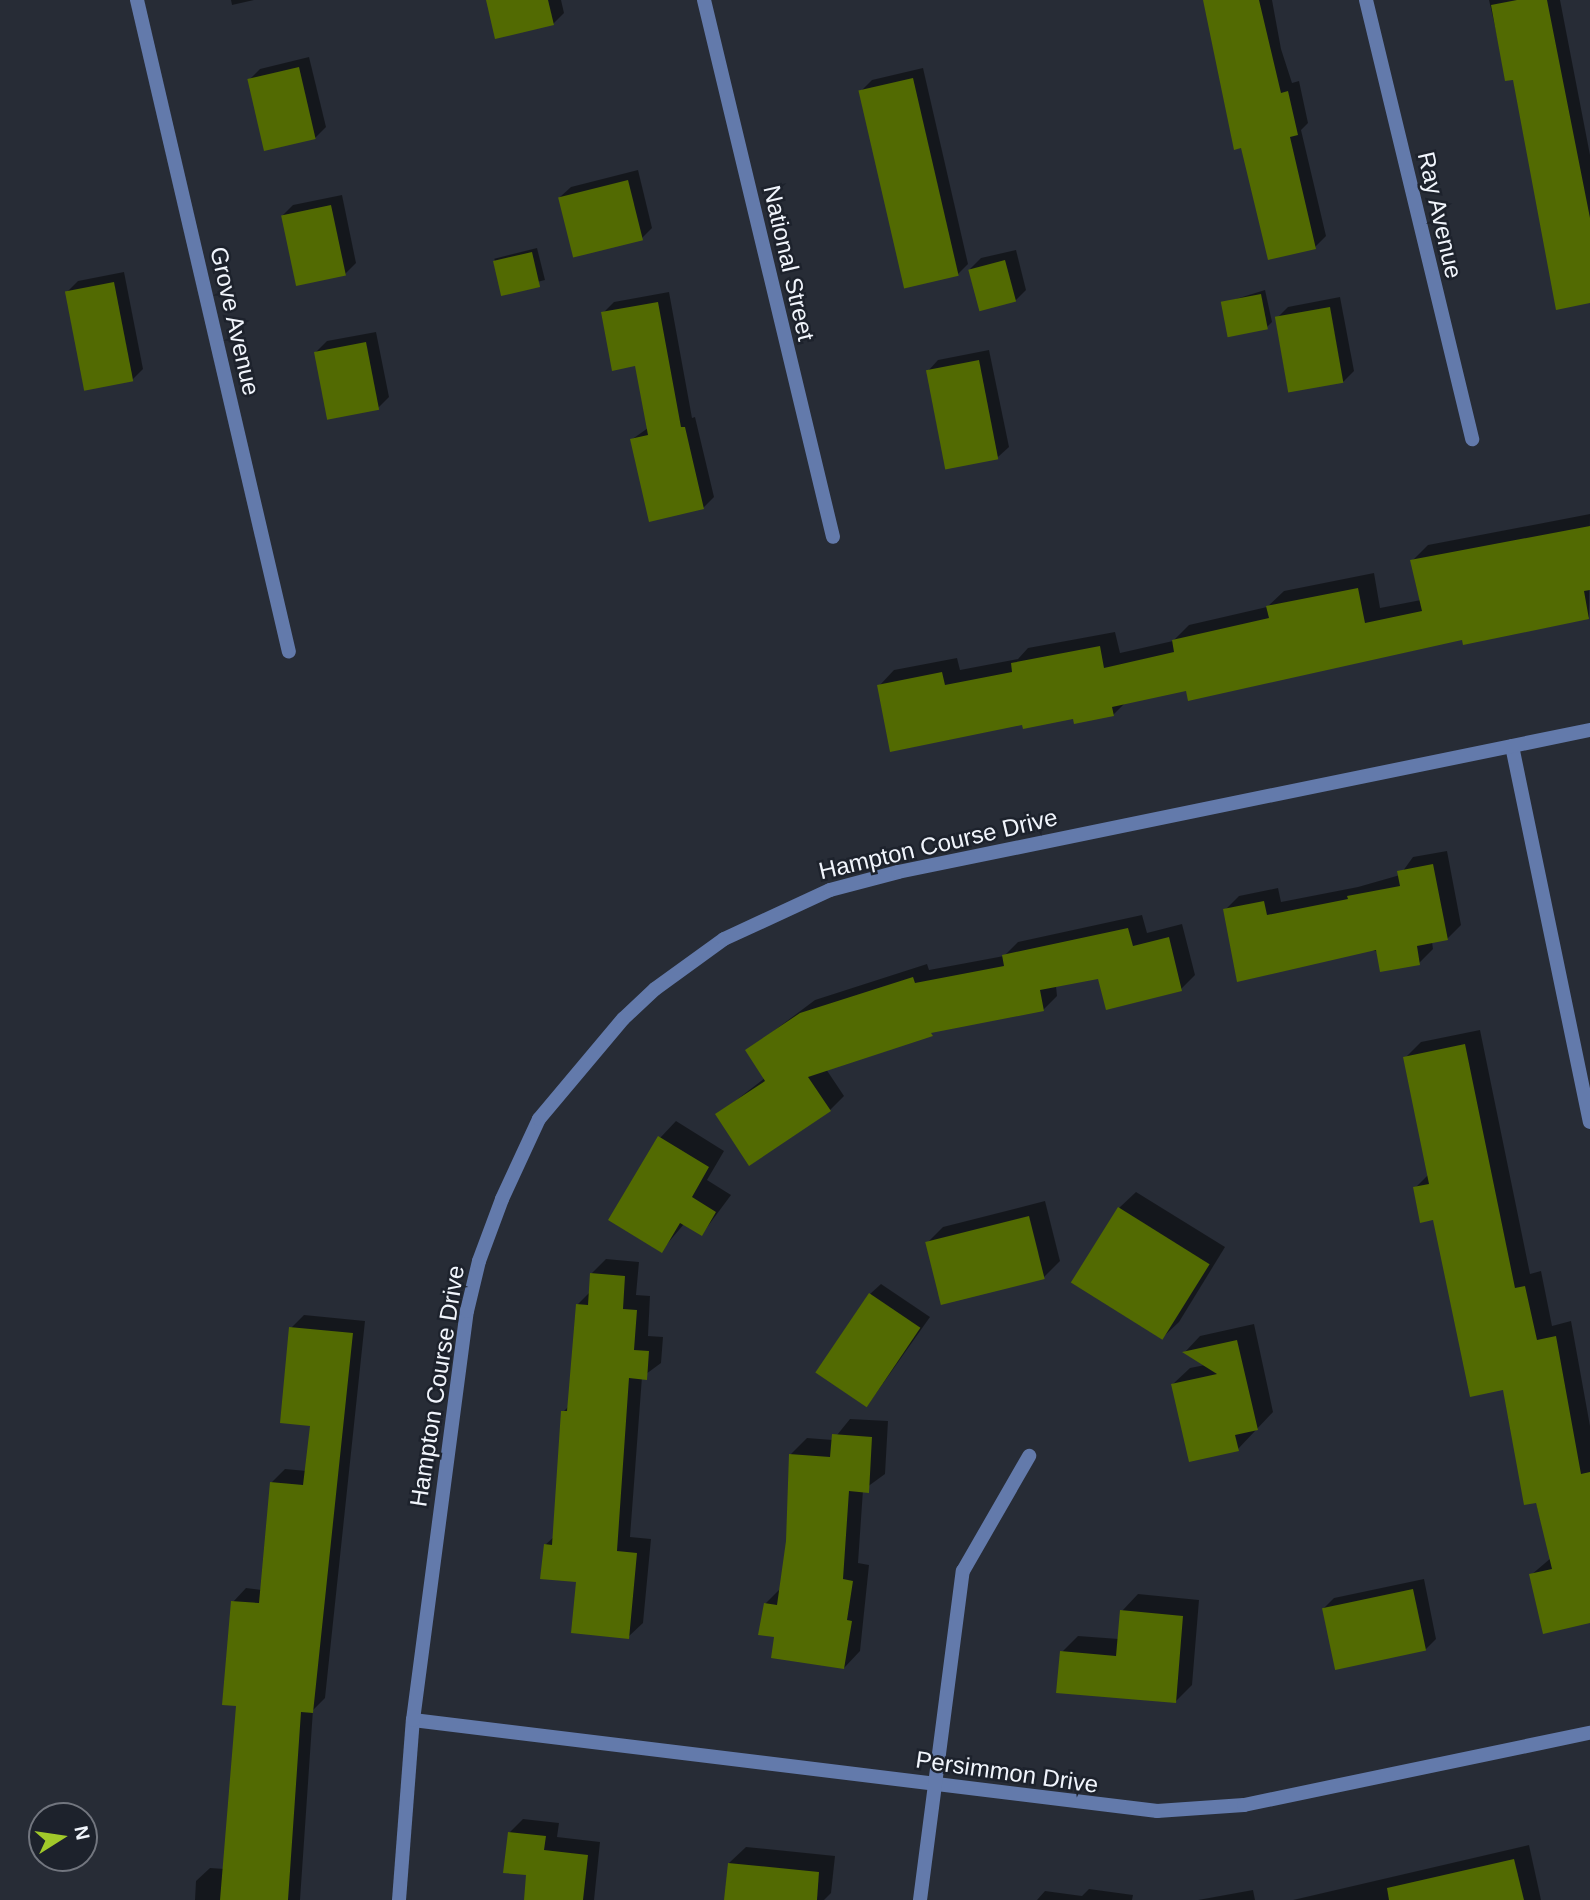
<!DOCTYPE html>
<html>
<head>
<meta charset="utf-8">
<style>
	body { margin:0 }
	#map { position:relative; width:1590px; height:1900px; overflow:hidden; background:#272c36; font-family:Helvetica,sans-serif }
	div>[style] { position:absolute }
	.shadow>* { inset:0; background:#0007; transform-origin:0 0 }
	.building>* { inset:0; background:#526a02; transform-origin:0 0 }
	.street>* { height:14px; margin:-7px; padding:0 7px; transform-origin:7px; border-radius:7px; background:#637aab }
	span { translate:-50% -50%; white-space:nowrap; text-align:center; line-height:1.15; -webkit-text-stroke:5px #1d222c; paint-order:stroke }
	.street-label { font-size:24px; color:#f1f5fc }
	.north { position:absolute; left:28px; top:1802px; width:70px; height:70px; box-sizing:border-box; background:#1d222c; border:2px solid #72767f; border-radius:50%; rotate:78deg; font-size:19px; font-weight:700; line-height:28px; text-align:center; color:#f1f5fc }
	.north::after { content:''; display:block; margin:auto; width:24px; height:32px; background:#a1c92a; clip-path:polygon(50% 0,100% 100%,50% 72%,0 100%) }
</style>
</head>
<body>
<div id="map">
	<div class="shadow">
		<i style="clip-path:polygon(231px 0,254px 0,232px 5px)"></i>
		<i style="clip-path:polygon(488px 0,561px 0,564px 13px,553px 24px)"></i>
		<i style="clip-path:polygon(1206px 0,1272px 0,1281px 49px,1292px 83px,1299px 81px,1308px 123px,1301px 130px,1326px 236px,1315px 247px)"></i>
		<i style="clip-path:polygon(1489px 0,1560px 0,1590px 155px,1590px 302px,1514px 78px,1507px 79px)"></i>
		<i style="clip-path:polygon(309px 57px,326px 127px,315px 138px,249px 80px,260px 69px)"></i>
		<i style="clip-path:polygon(923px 68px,968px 264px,957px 275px,861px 91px,872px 80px)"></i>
		<i style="clip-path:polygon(638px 170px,652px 228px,642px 238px,560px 197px,571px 187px)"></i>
		<i style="clip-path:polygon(342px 195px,356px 263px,345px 274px,282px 216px,293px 205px)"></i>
		<i style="left:537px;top:248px;width:33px;height:44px;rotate:76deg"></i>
		<i style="clip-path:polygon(1016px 250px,1026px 290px,1015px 301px,970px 269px,981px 258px)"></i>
		<i style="clip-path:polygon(124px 272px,143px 369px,132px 380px,67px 292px,78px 281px)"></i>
		<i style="clip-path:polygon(1265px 290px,1272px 322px,1267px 327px,1223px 303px)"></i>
		<i style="clip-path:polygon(669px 292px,692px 418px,695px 417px,714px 497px,703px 508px,631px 440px,648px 428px,636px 364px,603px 313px,614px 302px)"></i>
		<i style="clip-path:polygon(1340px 297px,1354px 371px,1343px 382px,1277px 318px,1288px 307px)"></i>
		<i style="clip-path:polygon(376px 332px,389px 397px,378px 408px,316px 352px,327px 341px)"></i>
		<i style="clip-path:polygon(989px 350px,1009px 447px,998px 457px,928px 371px,938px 360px)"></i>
		<i style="clip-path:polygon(1590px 514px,1589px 617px,1187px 688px,1125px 703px,1113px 715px,1024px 723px,879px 686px,894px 670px,957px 658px,960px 670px,1018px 659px,1028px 648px,1115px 632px,1120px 653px,1173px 641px,1189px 625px,1267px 607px,1284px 591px,1374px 573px,1380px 608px,1421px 600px,1412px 561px,1428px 545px)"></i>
		<i style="clip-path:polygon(1447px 851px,1461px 925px,1447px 939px,1432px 942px,1433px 949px,1419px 963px,1225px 910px,1239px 896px,1278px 888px,1281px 902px,1358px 887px,1400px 875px,1413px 857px)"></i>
		<i style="clip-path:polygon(1142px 915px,1147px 933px,1182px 924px,1195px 975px,1181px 989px,1100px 977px,1056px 986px,1057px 996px,1043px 1010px,937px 1030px,826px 1069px,844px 1096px,830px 1110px,717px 1115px,765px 1078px,747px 1051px,815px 1000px,927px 964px,929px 970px,1004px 956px,1018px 942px)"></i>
		<i style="clip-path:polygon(1480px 1030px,1530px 1274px,1541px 1271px,1552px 1326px,1571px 1321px,1590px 1426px,1590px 1622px,1531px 1575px,1551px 1558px,1505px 1388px,1434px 1218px,1415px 1188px,1429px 1174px,1405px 1058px,1421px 1042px)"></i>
		<i style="clip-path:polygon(676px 1121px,724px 1151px,707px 1180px,731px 1195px,702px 1234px,684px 1224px,662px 1250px,660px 1138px)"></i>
		<i style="clip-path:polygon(1136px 1192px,1225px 1247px,1179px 1322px,1162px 1338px,1119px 1208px)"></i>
		<i style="clip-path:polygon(1045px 1201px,1060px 1261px,1044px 1277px,927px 1243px,943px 1227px)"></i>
		<i style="clip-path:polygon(606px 1259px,639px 1262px,636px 1295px,650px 1296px,648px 1336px,663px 1337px,661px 1363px,642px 1377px,630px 1537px,651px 1539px,643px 1623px,628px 1637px,545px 1545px,555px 1536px,563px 1412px,570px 1405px,577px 1305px,590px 1292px,591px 1274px)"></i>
		<i style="clip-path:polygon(881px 1284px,930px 1317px,867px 1406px,870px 1294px)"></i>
		<i style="clip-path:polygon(304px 1315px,365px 1321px,325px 1698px,313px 1710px,300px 1900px,195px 1900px,196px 1881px,210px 1868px,225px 1869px,238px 1705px,233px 1602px,246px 1588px,262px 1590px,272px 1482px,285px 1469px,307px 1471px,312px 1424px,291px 1328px)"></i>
		<i style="clip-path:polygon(1254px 1324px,1273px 1412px,1238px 1449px,1173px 1384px,1190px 1368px,1205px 1365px,1185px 1352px,1200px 1336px)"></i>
		<i style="clip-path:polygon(850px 1419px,888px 1421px,885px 1474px,863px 1490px,858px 1563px,869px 1565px,860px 1651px,844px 1668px,776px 1635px,765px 1604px,781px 1588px,788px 1541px,791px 1454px,807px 1438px,833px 1440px)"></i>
		<i style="clip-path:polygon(1424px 1579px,1436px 1639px,1425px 1650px,1323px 1609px,1334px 1598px)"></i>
		<i style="clip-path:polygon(1138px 1594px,1199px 1600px,1192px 1685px,1176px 1701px,1062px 1652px,1078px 1636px,1119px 1639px,1122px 1611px)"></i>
		<i style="clip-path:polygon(523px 1819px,559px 1823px,557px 1837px,600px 1842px,594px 1900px,526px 1900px,528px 1874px,509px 1833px)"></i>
		<i style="clip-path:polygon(1529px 1845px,1541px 1900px,1293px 1900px)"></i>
		<i style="clip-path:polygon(746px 1847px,835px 1856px,831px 1893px,824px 1900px,726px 1900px,729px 1863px)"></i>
		<i style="clip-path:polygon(1089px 1889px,1133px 1895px,1132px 1900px,1037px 1900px,1045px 1891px,1082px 1896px)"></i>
		<i style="clip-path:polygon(1253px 1890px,1255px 1900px,1198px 1900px)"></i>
	</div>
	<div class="building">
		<i style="clip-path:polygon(486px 0,548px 0,554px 25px,495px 39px)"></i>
		<i style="clip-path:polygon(1203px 0,1259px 0,1281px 93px,1288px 91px,1298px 135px,1290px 137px,1316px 249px,1268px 260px,1241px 148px,1234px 150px)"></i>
		<i style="clip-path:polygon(1517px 0,1547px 0,1590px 218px,1590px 303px,1556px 310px,1513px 80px,1505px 81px,1491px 5px)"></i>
		<i style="left:299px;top:67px;width:74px;height:53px;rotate:77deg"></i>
		<i style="left:913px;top:78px;width:203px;height:56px;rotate:77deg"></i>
		<i style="left:628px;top:180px;width:62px;height:72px;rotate:76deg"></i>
		<i style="left:331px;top:205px;width:72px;height:51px;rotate:78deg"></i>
		<i style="left:532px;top:252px;width:36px;height:40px;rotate:77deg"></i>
		<i style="left:1005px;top:260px;width:43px;height:38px;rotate:75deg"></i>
		<i style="left:114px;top:282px;width:101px;height:50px;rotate:79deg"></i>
		<i style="left:1261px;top:294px;width:36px;height:41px;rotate:79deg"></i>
		<i style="clip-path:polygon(658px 302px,681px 427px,685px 427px,704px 509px,649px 522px,630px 439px,648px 435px,635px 366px,612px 371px,601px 312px)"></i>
		<i style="left:1330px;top:307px;width:77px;height:56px;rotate:80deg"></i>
		<i style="left:366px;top:342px;width:69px;height:53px;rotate:79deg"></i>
		<i style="left:979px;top:360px;width:101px;height:54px;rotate:79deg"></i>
		<i style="clip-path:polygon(1590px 526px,1590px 590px,1584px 591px,1589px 619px,1463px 645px,1462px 640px,1188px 701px,1186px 691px,1112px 707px,1114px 716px,1074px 724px,1073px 719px,1023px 729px,1022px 725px,890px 752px,877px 685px,942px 672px,945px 685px,1012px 672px,1011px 663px,1100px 646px,1104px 668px,1174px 652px,1172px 640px,1269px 618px,1266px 606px,1358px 588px,1365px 623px,1422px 611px,1410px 560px)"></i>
		<i style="clip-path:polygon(1433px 864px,1448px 940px,1417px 946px,1420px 965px,1380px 972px,1376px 950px,1237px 982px,1223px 909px,1264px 901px,1267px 915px,1348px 899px,1347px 896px,1400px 886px,1397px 871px)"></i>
		<i style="clip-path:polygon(1128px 928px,1133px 946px,1169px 937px,1182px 991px,1106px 1010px,1098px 979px,1040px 990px,1044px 1011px,931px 1033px,933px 1036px,808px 1077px,831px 1111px,749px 1166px,715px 1114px,765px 1081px,745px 1050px,800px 1013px,913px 977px,915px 983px,1004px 966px,1002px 955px)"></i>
		<i style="clip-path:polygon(1465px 1044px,1515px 1288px,1525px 1286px,1537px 1340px,1556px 1336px,1581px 1474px,1590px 1472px,1590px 1623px,1543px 1634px,1529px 1574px,1552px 1569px,1536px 1503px,1524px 1505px,1503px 1390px,1470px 1397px,1433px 1220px,1420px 1223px,1413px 1187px,1429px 1184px,1403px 1057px)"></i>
		<i style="clip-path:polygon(658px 1136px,709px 1167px,692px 1197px,716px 1212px,702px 1236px,680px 1223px,662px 1253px,608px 1220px)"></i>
		<i style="left:1118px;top:1207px;width:108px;height:89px;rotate:32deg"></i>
		<i style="left:1029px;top:1216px;width:65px;height:107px;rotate:76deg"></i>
		<i style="clip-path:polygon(590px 1273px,625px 1276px,623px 1309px,637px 1310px,634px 1350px,649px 1351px,647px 1380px,629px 1378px,617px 1551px,637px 1553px,629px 1639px,571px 1633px,576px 1582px,540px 1579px,544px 1544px,552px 1545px,561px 1411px,567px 1411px,576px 1304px,588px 1305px)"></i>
		<i style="left:869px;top:1293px;width:62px;height:96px;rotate:34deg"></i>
		<i style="clip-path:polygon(289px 1327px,353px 1333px,313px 1713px,301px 1712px,288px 1900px,220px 1900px,236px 1706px,222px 1705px,231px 1601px,259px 1603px,270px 1482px,303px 1485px,310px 1426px,280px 1423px)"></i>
		<i style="clip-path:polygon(1237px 1340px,1258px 1430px,1235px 1435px,1239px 1451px,1189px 1462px,1171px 1384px,1217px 1374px,1182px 1352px)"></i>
		<i style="clip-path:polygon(832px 1434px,872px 1437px,869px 1493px,849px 1491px,843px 1579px,853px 1581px,847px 1620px,852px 1621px,844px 1669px,771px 1658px,774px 1637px,758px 1635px,764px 1603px,777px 1605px,786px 1541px,789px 1454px,830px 1457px)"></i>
		<i style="left:1413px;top:1589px;width:63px;height:93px;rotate:78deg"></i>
		<i style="clip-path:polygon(1120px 1610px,1183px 1616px,1176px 1703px,1056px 1693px,1060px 1651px,1116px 1656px)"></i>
		<i style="clip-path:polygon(508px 1832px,546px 1836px,544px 1850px,588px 1855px,583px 1900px,524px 1900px,526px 1875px,503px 1873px)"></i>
		<i style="clip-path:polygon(1514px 1859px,1524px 1900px,1389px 1900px,1387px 1888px)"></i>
		<i style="clip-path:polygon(728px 1863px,819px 1872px,817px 1900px,724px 1900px)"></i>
	</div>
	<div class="street">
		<i style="left:137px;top:0;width:669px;rotate:76.88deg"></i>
		<i style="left:704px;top:0;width:552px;rotate:76.49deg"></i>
		<i style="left:1366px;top:0;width:452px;rotate:76.4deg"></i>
		<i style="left:1512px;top:746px;width:384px;rotate:78.3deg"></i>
		<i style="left:413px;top:1720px;width:750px;rotate:6.97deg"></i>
		<i style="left:1157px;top:1811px;width:87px;rotate:-3.9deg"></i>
		<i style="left:1244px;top:1805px;width:353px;rotate:-11.8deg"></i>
		<i style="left:399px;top:1900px;width:181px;rotate:-85.6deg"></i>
		<i style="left:413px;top:1720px;width:413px;rotate:-82.5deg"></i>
		<i style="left:467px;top:1311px;width:51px;rotate:-76.5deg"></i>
		<i style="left:479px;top:1261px;width:66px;rotate:-69.6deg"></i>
		<i style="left:502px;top:1199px;width:88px;rotate:-65.2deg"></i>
		<i style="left:539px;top:1119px;width:131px;rotate:-50deg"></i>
		<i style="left:623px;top:1019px;width:44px;rotate:-43.2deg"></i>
		<i style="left:655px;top:989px;width:85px;rotate:-35.9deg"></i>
		<i style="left:724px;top:939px;width:117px;rotate:-24.8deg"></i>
		<i style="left:830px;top:890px;width:70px;rotate:-14.8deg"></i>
		<i style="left:898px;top:872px;width:706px;rotate:-11.6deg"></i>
		<i style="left:920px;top:1900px;width:332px;rotate:-82.6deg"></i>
		<i style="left:963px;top:1571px;width:133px;rotate:-60.1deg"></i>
	</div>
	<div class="street-label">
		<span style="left:1440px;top:215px;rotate:77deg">Ray Avenue</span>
		<span style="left:789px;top:263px;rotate:77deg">National Street</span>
		<span style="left:235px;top:321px;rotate:77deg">Grove Avenue</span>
		<span style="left:938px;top:844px;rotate:-13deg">Hampton Course Drive</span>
		<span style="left:437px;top:1386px;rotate:-81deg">Hampton Course Drive</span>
		<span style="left:1007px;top:1772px;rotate:8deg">Persimmon Drive</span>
	</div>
	<div class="north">N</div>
</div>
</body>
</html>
